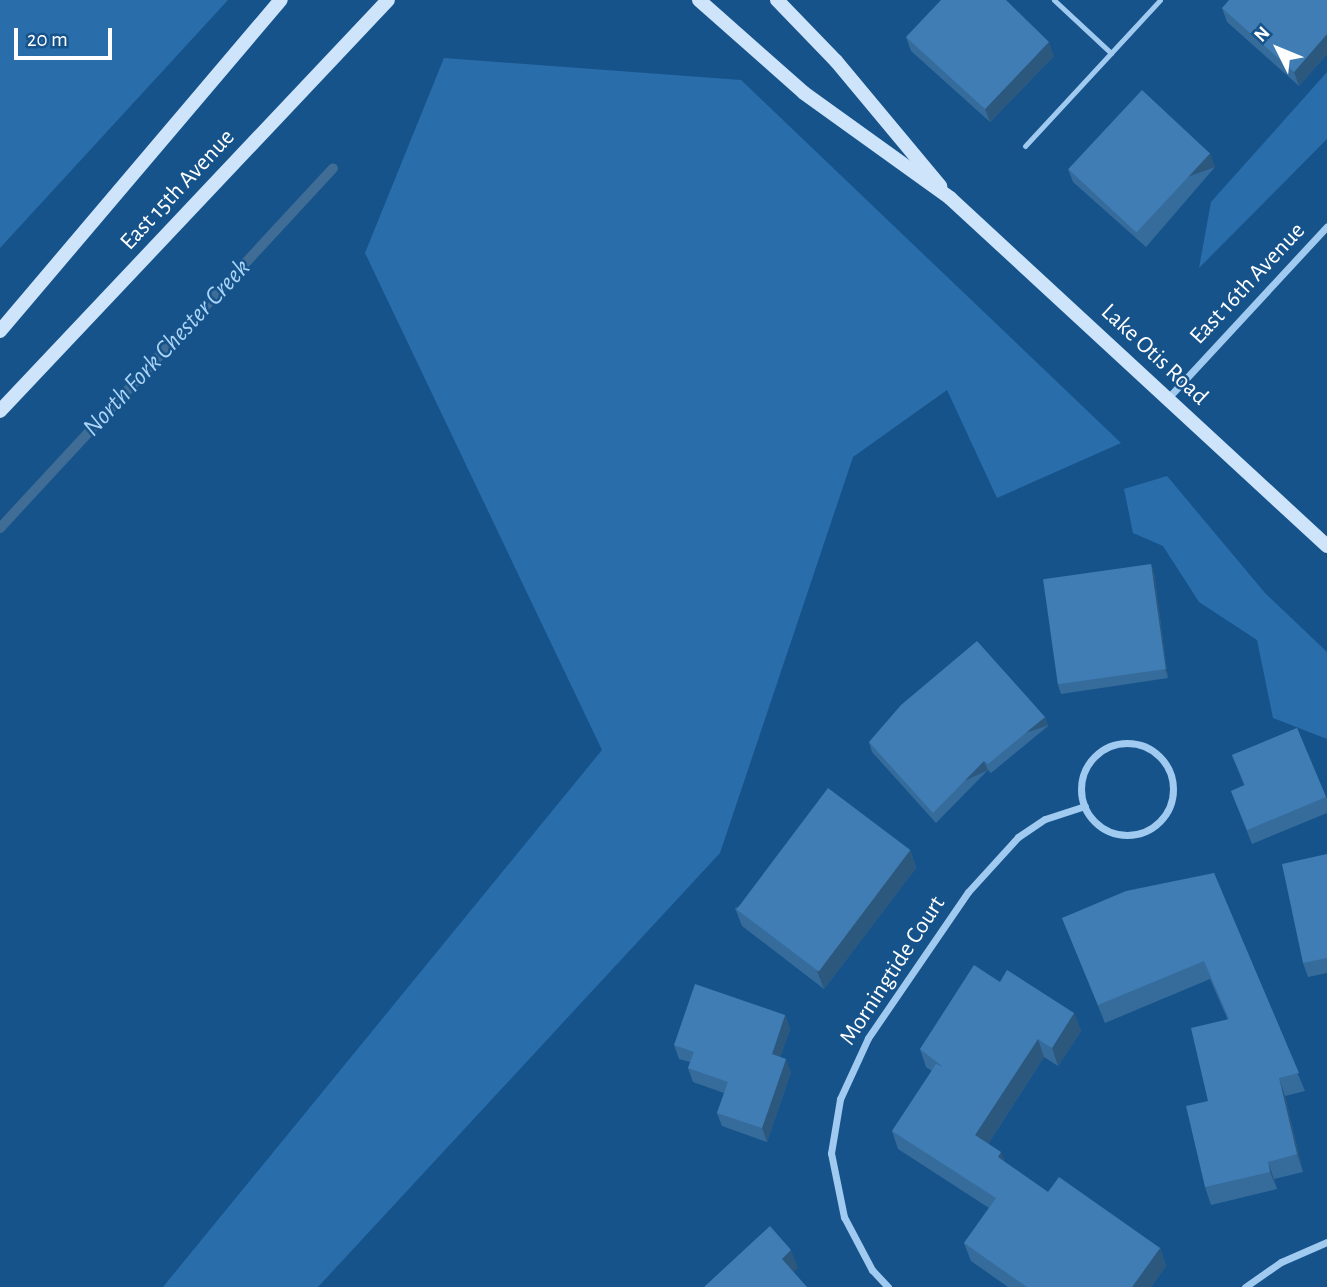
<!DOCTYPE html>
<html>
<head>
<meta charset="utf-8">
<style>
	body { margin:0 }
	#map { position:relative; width:1327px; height:1287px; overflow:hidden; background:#16538b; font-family:"Alegreya Sans",sans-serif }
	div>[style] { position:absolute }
	.green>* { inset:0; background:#296daa }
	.stream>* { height:10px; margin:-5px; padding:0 5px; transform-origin:5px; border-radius:5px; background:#406d95 }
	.service>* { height:5px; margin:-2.5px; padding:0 2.5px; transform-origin:2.5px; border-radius:2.5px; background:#a0caef }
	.minor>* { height:7px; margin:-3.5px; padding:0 3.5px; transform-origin:3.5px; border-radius:3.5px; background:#a0caef }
	.minor>.ring { margin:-3.5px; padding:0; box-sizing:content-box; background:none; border:7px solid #a0caef; border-radius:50% }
	.secondary>* { height:14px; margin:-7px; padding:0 7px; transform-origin:7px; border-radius:7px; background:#cde4fa }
	.wall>* { inset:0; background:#366c9b }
	.shaded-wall>* { inset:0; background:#2c587e; transform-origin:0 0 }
	.building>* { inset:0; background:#3f7db4; transform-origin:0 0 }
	span { translate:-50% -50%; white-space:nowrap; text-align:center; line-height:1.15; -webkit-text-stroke:5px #16538b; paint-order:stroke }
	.street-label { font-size:24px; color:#fff }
	.water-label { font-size:26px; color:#abd4f6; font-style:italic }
	.north { position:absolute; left:1243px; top:14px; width:70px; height:70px; -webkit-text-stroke:5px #16538b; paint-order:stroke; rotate:313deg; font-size:19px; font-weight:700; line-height:28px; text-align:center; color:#fff }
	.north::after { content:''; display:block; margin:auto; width:24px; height:32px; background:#fff; clip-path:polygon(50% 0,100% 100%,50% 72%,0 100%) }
	.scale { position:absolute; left:14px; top:28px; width:98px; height:32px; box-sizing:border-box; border:4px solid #fff; border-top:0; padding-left:9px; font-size:21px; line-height:24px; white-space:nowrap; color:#fff; -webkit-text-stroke:5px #16538b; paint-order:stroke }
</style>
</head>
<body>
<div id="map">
	<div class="green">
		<i style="clip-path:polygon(0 0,228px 0,0 248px)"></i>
		<i style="clip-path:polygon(444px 58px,741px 80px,1121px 443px,997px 498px,947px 390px,853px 457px,720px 853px,318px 1287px,163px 1287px,602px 750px,365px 253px)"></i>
		<i style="clip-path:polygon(1327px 72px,1327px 139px,1199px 268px,1211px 202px)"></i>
		<i style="clip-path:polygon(1167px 476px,1265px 593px,1327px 652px,1327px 739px,1273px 718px,1257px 640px,1199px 602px,1163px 546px,1133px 533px,1124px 489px)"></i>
	</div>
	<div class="stream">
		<i style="left:0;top:528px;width:490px;rotate:-47.2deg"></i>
	</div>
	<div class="service">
		<i style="left:1054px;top:0;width:78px;rotate:42.9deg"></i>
		<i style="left:1111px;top:53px;width:72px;rotate:-47.2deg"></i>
		<i style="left:1025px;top:146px;width:127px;rotate:-47.2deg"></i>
	</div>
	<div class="minor">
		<i style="left:1168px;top:398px;width:234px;rotate:-47.2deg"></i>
		<i class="ring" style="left:1081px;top:743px;width:85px;height:85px"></i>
		<i style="left:888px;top:1287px;width:23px;rotate:-133deg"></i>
		<i style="left:872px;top:1270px;width:60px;rotate:-117.8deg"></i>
		<i style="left:844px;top:1217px;width:65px;rotate:-101.5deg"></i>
		<i style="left:831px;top:1153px;width:55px;rotate:-80.5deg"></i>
		<i style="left:840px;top:1099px;width:67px;rotate:-65.3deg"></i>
		<i style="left:868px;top:1038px;width:177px;rotate:-55.6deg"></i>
		<i style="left:968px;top:892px;width:74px;rotate:-47.7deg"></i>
		<i style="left:1018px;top:837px;width:32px;rotate:-34deg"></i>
		<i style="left:1045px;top:819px;width:42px;rotate:-18deg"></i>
		<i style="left:1245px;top:1287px;width:44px;rotate:-34.8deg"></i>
		<i style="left:1281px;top:1262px;width:50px;rotate:-23.5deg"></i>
	</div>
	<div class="secondary">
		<i style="left:699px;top:0;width:140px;rotate:41.5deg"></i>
		<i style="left:804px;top:93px;width:180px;rotate:35.7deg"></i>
		<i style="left:950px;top:198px;width:513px;rotate:42.71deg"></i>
		<i style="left:777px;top:0;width:85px;rotate:46deg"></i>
		<i style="left:836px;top:61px;width:163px;rotate:50.2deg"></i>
		<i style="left:0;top:331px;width:434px;rotate:-49.7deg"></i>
		<i style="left:0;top:411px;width:565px;rotate:-46.65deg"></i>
	</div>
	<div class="wall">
		<i style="clip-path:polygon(1327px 0,1327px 54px,1299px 86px,1227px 22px,1222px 8px)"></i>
		<i style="clip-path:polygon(906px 37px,1054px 56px,990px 122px,911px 51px)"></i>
		<i style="clip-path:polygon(1215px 167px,1146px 247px,1073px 182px,1068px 169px)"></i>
		<i style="clip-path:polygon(1151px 564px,1154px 573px,1168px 678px,1061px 694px,1058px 685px)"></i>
		<i style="clip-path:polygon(1045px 717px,1048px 726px,991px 773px,988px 770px,936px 823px,872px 752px,869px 742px)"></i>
		<i style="clip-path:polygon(1297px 728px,1327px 799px,1327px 813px,1252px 844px,1231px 791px,1244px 785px,1232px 755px)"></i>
		<i style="clip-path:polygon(910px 850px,916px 868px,824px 989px,742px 926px,735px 908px)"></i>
		<i style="clip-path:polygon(1327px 854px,1327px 973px,1308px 977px,1303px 963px)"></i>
		<i style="clip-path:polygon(1214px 873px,1305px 1091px,1285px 1096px,1303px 1172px,1274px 1179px,1277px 1189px,1211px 1205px,1205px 1187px,1208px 1101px,1228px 1020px,1210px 979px,1105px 1023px,1062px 918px)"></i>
		<i style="clip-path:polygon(1000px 982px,1074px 1013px,1081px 1031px,1058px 1066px,1044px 1057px,988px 1144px,1005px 1163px,1048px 1192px,1160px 1248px,1166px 1266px,1151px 1287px,1008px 1287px,971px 1261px,964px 1243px,989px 1208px,898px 1149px,892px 1131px,932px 1071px,926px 1067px,920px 1049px)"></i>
		<i style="clip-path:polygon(785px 1015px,790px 1029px,780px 1057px,791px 1072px,767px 1142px,722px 1126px,717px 1113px,724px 1093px,693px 1082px,688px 1068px,690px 1062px,679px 1059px,674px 1045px)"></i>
	</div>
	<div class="shaded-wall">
		<i style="clip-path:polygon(1327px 34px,1327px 54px,1299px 86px,1294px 72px)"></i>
		<i style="clip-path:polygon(1049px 42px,1054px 56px,990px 122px,985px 109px)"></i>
		<i style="left:1210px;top:153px;width:15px;height:106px;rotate:70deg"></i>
		<i style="clip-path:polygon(1151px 564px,1154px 573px,1168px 678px,1165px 669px)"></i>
		<i style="left:1045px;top:717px;width:9px;height:74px;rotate:72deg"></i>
		<i style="left:984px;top:761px;width:10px;height:73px;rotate:66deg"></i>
		<i style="clip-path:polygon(910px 850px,916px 868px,824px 989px,817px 971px)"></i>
		<i style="clip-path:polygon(1074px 1013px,1081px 1031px,1058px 1066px,1052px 1048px)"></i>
		<i style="clip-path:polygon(785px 1015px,790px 1029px,777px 1068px,772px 1054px)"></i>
		<i style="clip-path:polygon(1038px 1039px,1044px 1057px,982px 1153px,975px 1135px)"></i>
		<i style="clip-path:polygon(786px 1059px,791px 1072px,767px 1142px,762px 1128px)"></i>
		<i style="clip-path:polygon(1279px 1078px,1285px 1096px,1303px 1172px,1297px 1154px)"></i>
		<i style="clip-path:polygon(1001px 1152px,1008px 1170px,998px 1157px)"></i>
		<i style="clip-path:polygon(1268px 1162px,1274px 1179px,1277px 1189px,1270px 1172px)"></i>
		<i style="clip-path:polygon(1160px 1248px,1166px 1266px,1151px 1287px,1132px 1287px)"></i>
		<i style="clip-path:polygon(791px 1250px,798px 1268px,788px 1276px,782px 1259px)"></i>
	</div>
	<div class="building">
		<i style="clip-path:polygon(941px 0,1006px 0,1049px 42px,985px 109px,906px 37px)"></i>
		<i style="clip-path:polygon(1229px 0,1327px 0,1327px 34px,1294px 72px,1222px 8px)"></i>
		<i style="left:1142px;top:90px;width:93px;height:108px;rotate:43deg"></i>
		<i style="left:1151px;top:564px;width:106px;height:109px;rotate:82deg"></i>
		<i style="clip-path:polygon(977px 641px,1045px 717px,988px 764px,984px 761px,933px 813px,869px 742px,901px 705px)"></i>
		<i style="clip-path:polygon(1297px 728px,1326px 797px,1247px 830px,1231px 791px,1245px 785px,1232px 755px)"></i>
		<i style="left:828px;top:788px;width:103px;height:152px;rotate:37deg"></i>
		<i style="clip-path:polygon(1327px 854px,1327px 958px,1303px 963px,1282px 864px)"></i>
		<i style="clip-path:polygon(1214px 873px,1299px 1073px,1279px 1078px,1297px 1154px,1268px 1162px,1270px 1172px,1205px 1187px,1186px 1106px,1208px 1101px,1191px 1028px,1229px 1019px,1204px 961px,1098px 1005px,1062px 918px,1126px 891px)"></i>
		<i style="clip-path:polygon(974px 965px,1000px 982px,1007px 970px,1074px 1013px,1052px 1048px,1038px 1039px,975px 1135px,1001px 1152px,998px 1157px,1048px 1192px,1059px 1177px,1160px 1248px,1132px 1287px,1027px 1287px,964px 1243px,996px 1198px,892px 1131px,936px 1064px,943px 1067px,920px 1049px)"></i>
		<i style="clip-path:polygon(695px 984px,785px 1015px,772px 1054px,786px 1059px,762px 1128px,717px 1113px,728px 1082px,688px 1068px,694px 1052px,674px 1045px)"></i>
		<i style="clip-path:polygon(770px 1226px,791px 1250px,782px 1259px,807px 1287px,704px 1287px)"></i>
	</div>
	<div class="street-label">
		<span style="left:178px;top:190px;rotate:-47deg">East 15th Avenue</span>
		<span style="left:1248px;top:284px;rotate:-47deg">East 16th Avenue</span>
		<span style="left:1154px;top:355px;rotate:43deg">Lake Otis Road</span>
		<span style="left:893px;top:971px;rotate:-57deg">Morningtide Court</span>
	</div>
	<div class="water-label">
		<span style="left:167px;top:348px;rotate:-47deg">North Fork Chester Creek</span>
	</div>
	<div class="north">N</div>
	<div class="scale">20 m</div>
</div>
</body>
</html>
